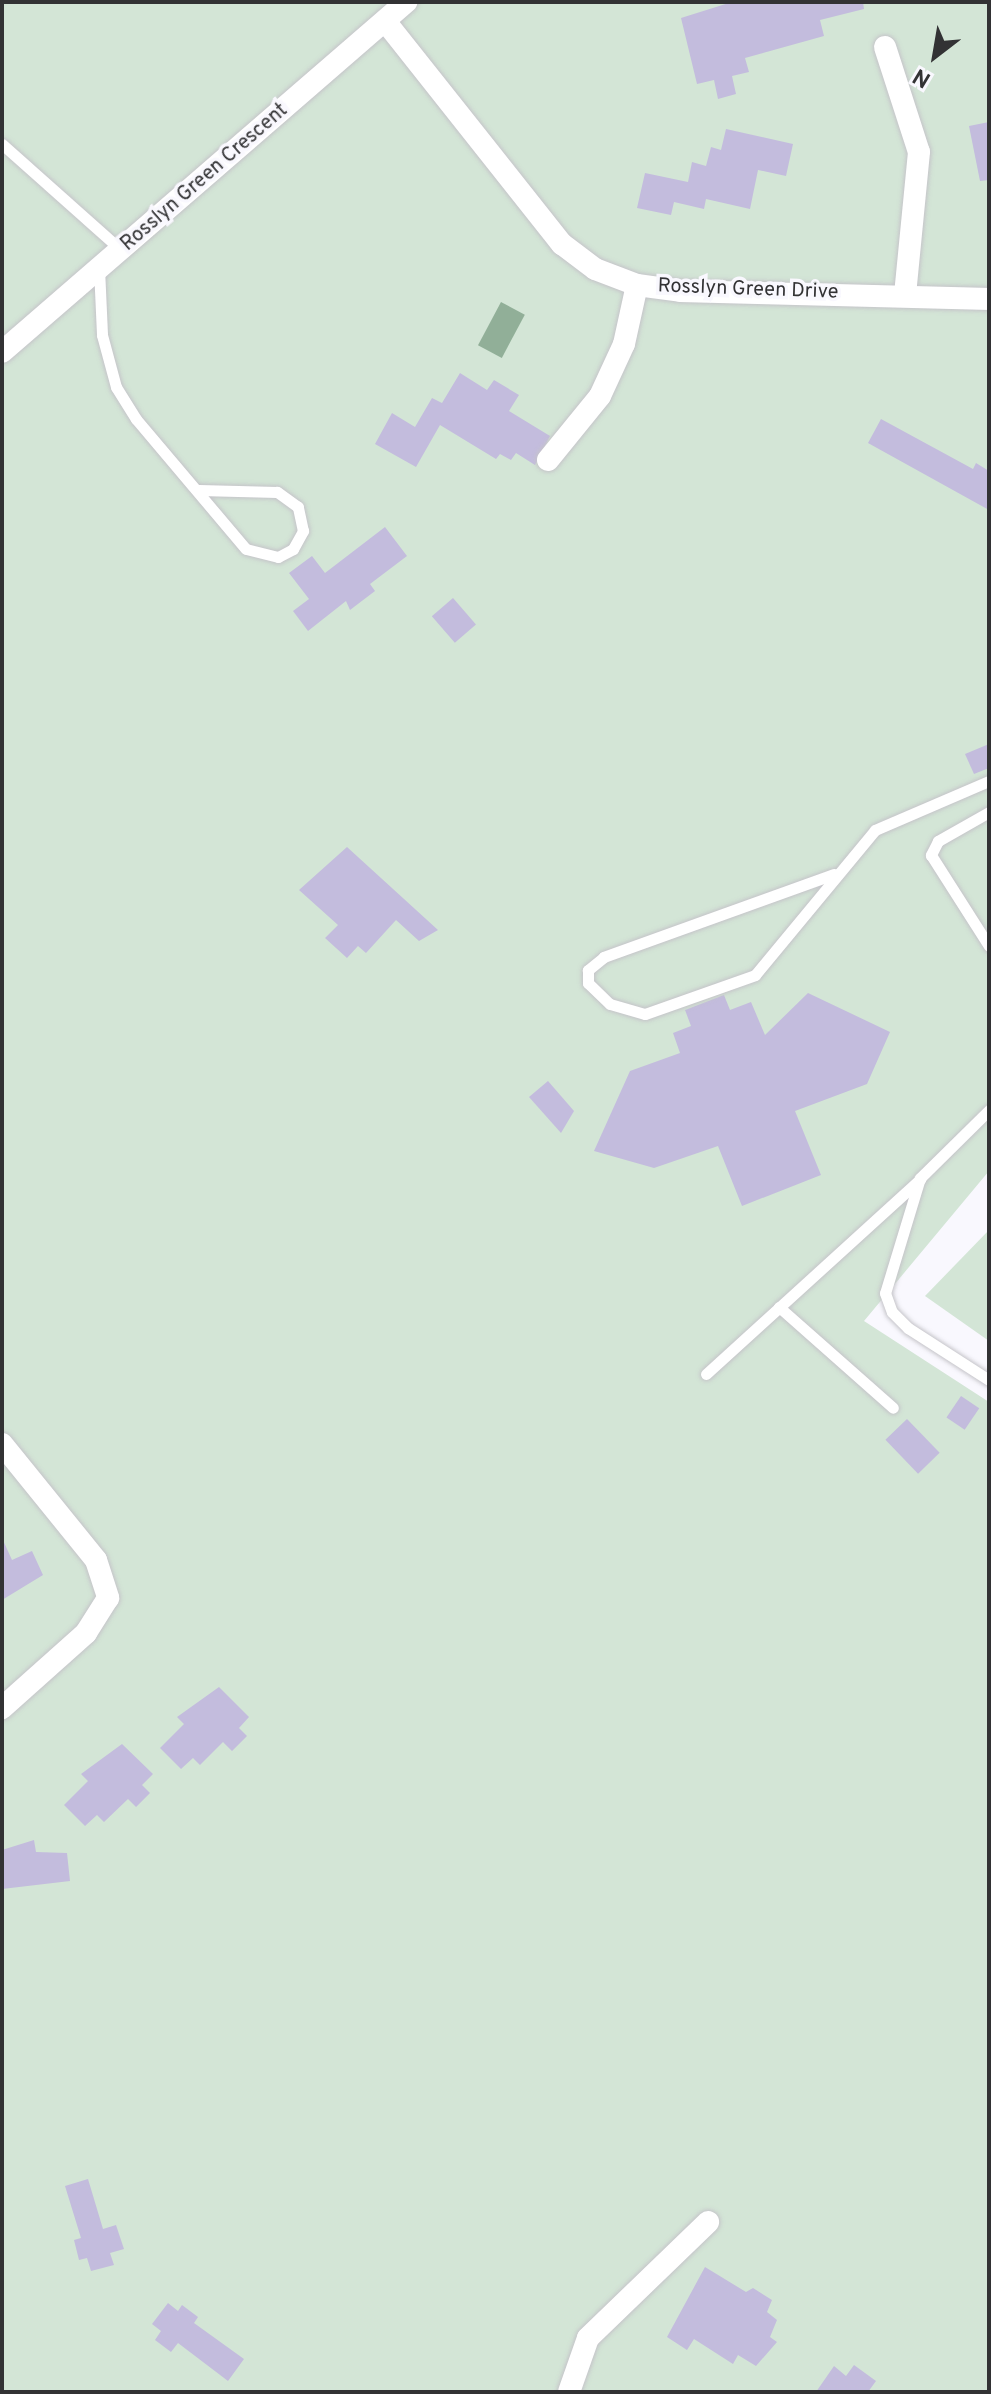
<!DOCTYPE html>
<html>
<head>
<meta charset="utf-8">
<style>
	body { margin:0 }
	#map { position:relative; width:991px; height:2394px; overflow:hidden; background:#f9f8fe; font-family:Overpass,sans-serif }
	div>[style] { position:absolute }
	.green>* { inset:0; background:#d3e5d6 }
	.water>* { inset:0; background:#91af98; transform-origin:0 0 }
	.building>* { inset:0; background:#c3bcdd; transform-origin:0 0 }
	.roads { filter:drop-shadow(0 0 2px #c5c4c9) drop-shadow(0 0 2px #c5c4c9) }
	.lane>* { height:11px; margin:-5.5px; padding:0 5.5px; transform-origin:5.5px; border-radius:5.5px; background:#fff }
	.street>* { height:22px; margin:-11px; padding:0 11px; transform-origin:11px; border-radius:11px; background:#fff }
	span { translate:-50% -50%; white-space:nowrap; text-align:center; line-height:1.15; -webkit-text-stroke:7px #f9f8fe; paint-order:stroke }
	.street-label { font-size:20px; color:#323234 }
	.frame { position:absolute; inset:0; border:4px solid #323234; pointer-events:none }
	.north { position:absolute; left:895px; top:16px; width:80px; height:80px; -webkit-text-stroke:6px #f9f8fe; paint-order:stroke; rotate:211deg; font-size:22px; font-weight:700; line-height:32px; text-align:center; color:#323234 }
	.north::after { content:''; display:block; margin:auto; width:28px; height:36px; background:#323234; clip-path:polygon(50% 0,100% 100%,50% 72%,0 100%) }
</style>
</head>
<body>
<div id="map">
	<div class="green">
		<i style="clip-path:polygon(2px 2px,989px 2px,989px 1171px,864px 1321px,989px 1402px,989px 2392px,2px 2392px)"></i>
		<i style="clip-path:polygon(989px 1230px,989px 1341px,925px 1296px)"></i>
	</div>
	<div class="water">
		<i style="left:501px;top:302px;width:27px;height:49px;rotate:28deg"></i>
	</div>
	<div class="building">
		<i style="clip-path:polygon(732px 2px,863px 2px,864px 9px,820px 20px,824px 36px,745px 58px,749px 72px,732px 76px,736px 94px,718px 99px,714px 80px,697px 84px,681px 18px)"></i>
		<i style="clip-path:polygon(989px 122px,989px 180px,980px 181px,969px 126px)"></i>
		<i style="clip-path:polygon(726px 129px,793px 144px,786px 176px,758px 170px,750px 209px,706px 199px,704px 209px,674px 202px,671px 215px,637px 208px,645px 173px,688px 182px,692px 162px,706px 166px,711px 147px,721px 150px)"></i>
		<i style="clip-path:polygon(460px 373px,487px 390px,494px 380px,519px 395px,509px 411px,550px 436px,535px 465px,516px 453px,511px 460px,500px 454px,496px 459px,440px 425px,416px 467px,375px 444px,392px 413px,415px 427px,432px 398px,442px 403px)"></i>
		<i style="clip-path:polygon(881px 419px,973px 469px,976px 463px,989px 471px,989px 510px,868px 443px)"></i>
		<i style="clip-path:polygon(385px 527px,407px 556px,370px 584px,375px 591px,350px 610px,346px 601px,308px 631px,293px 611px,309px 599px,289px 573px,312px 556px,325px 573px)"></i>
		<i style="left:453px;top:598px;width:35px;height:28px;rotate:49deg"></i>
		<i style="clip-path:polygon(989px 744px,989px 768px,974px 774px,965px 754px)"></i>
		<i style="clip-path:polygon(347px 847px,438px 930px,419px 941px,396px 920px,366px 953px,358px 946px,347px 958px,325px 938px,338px 925px,299px 890px)"></i>
		<i style="clip-path:polygon(808px 993px,890px 1032px,867px 1084px,795px 1111px,821px 1175px,742px 1206px,718px 1146px,654px 1168px,594px 1151px,630px 1071px,680px 1053px,673px 1033px,691px 1026px,685px 1010px,724px 995px,730px 1010px,751px 1002px,765px 1035px)"></i>
		<i style="clip-path:polygon(548px 1081px,574px 1111px,561px 1133px,529px 1097px)"></i>
		<i style="left:961px;top:1396px;width:22px;height:26px;rotate:34deg"></i>
		<i style="left:907px;top:1419px;width:47px;height:30px;rotate:46deg"></i>
		<i style="clip-path:polygon(2px 1538px,12px 1560px,32px 1551px,43px 1575px,2px 1600px)"></i>
		<i style="clip-path:polygon(219px 1687px,249px 1717px,239px 1728px,247px 1736px,232px 1751px,223px 1742px,200px 1765px,193px 1758px,181px 1769px,160px 1748px,184px 1724px,177px 1717px)"></i>
		<i style="clip-path:polygon(122px 1744px,153px 1774px,142px 1785px,150px 1793px,136px 1807px,128px 1799px,104px 1822px,97px 1815px,85px 1826px,64px 1805px,88px 1781px,81px 1774px)"></i>
		<i style="clip-path:polygon(34px 1840px,36px 1852px,67px 1853px,70px 1881px,2px 1889px,2px 1850px)"></i>
		<i style="clip-path:polygon(88px 2179px,103px 2229px,116px 2225px,124px 2249px,110px 2253px,114px 2265px,91px 2271px,87px 2258px,79px 2260px,74px 2240px,81px 2238px,65px 2186px)"></i>
		<i style="clip-path:polygon(705px 2267px,746px 2292px,753px 2288px,772px 2300px,767px 2312px,777px 2320px,770px 2337px,777px 2342px,756px 2366px,738px 2355px,733px 2364px,694px 2339px,687px 2350px,667px 2337px)"></i>
		<i style="clip-path:polygon(168px 2303px,178px 2311px,182px 2305px,198px 2317px,194px 2323px,244px 2359px,228px 2381px,178px 2343px,171px 2352px,155px 2340px,161px 2331px,152px 2324px)"></i>
		<i style="clip-path:polygon(854px 2365px,876px 2381px,868px 2392px,816px 2392px,834px 2366px,846px 2376px)"></i>
	</div>
	<div class="roads">
		<div class="lane">
			<i style="left:2px;top:144px;width:159px;rotate:41.7deg"></i>
			<i style="left:99px;top:268px;width:67px;rotate:87.4deg"></i>
			<i style="left:102px;top:335px;width:54px;rotate:74.9deg"></i>
			<i style="left:116px;top:387px;width:38px;rotate:58deg"></i>
			<i style="left:136px;top:419px;width:170px;rotate:49.8deg"></i>
			<i style="left:246px;top:549px;width:33px;rotate:14deg"></i>
			<i style="left:278px;top:557px;width:17px;rotate:-28deg"></i>
			<i style="left:293px;top:549px;width:21px;rotate:-61deg"></i>
			<i style="left:303px;top:531px;width:25px;rotate:-102deg"></i>
			<i style="left:298px;top:507px;width:26px;rotate:-144deg"></i>
			<i style="left:277px;top:492px;width:78px;rotate:-178.5deg"></i>
			<i style="left:989px;top:812px;width:59px;rotate:150.4deg"></i>
			<i style="left:938px;top:841px;width:16px;rotate:117deg"></i>
			<i style="left:931px;top:855px;width:108px;rotate:57.5deg"></i>
			<i style="left:834px;top:874px;width:245px;rotate:160.2deg"></i>
			<i style="left:604px;top:957px;width:21px;rotate:141deg"></i>
			<i style="left:588px;top:970px;width:13px;rotate:90deg"></i>
			<i style="left:588px;top:983px;width:30px;rotate:44deg"></i>
			<i style="left:610px;top:1004px;width:36px;rotate:16deg"></i>
			<i style="left:645px;top:1014px;width:117px;rotate:-19.5deg"></i>
			<i style="left:755px;top:975px;width:188px;rotate:-50.4deg"></i>
			<i style="left:875px;top:830px;width:124px;rotate:-23.3deg"></i>
			<i style="left:989px;top:1110px;width:97px;rotate:135.4deg"></i>
			<i style="left:920px;top:1178px;width:120px;rotate:106.9deg"></i>
			<i style="left:885px;top:1293px;width:20px;rotate:70deg"></i>
			<i style="left:892px;top:1312px;width:23px;rotate:45deg"></i>
			<i style="left:908px;top:1328px;width:96px;rotate:32.7deg"></i>
			<i style="left:779px;top:1307px;width:152px;rotate:41.5deg"></i>
			<i style="left:706px;top:1374px;width:290px;rotate:-42.3deg"></i>
		</div>
		<div class="street">
			<i style="left:385px;top:21px;width:285px;rotate:51.6deg"></i>
			<i style="left:562px;top:244px;width:41px;rotate:37.1deg"></i>
			<i style="left:595px;top:269px;width:45px;rotate:20.9deg"></i>
			<i style="left:637px;top:285px;width:44px;rotate:7.8deg"></i>
			<i style="left:681px;top:291px;width:308px;rotate:1.5deg"></i>
			<i style="left:885px;top:47px;width:110px;rotate:72.1deg"></i>
			<i style="left:919px;top:152px;width:143px;rotate:95.6deg"></i>
			<i style="left:2px;top:352px;width:535px;rotate:-40.9deg"></i>
			<i style="left:548px;top:460px;width:82px;rotate:-50.9deg"></i>
			<i style="left:600px;top:396px;width:57px;rotate:-65.2deg"></i>
			<i style="left:624px;top:344px;width:60px;rotate:-77.6deg"></i>
			<i style="left:2px;top:1444px;width:149px;rotate:51deg"></i>
			<i style="left:96px;top:1560px;width:40px;rotate:72deg"></i>
			<i style="left:108px;top:1598px;width:41px;rotate:122.2deg"></i>
			<i style="left:86px;top:1633px;width:113px;rotate:138.2deg"></i>
			<i style="left:569px;top:2392px;width:57px;rotate:-70.6deg"></i>
			<i style="left:588px;top:2338px;width:167px;rotate:-44deg"></i>
		</div>
	</div>
	<div class="street-label">
		<span style="left:205px;top:178px;rotate:-41deg">Rosslyn Green Crescent</span>
		<span style="left:748px;top:290px;rotate:2deg">Rosslyn Green Drive</span>
	</div>
	<div class="frame"></div>
	<div class="north">N</div>
</div>
</body>
</html>
